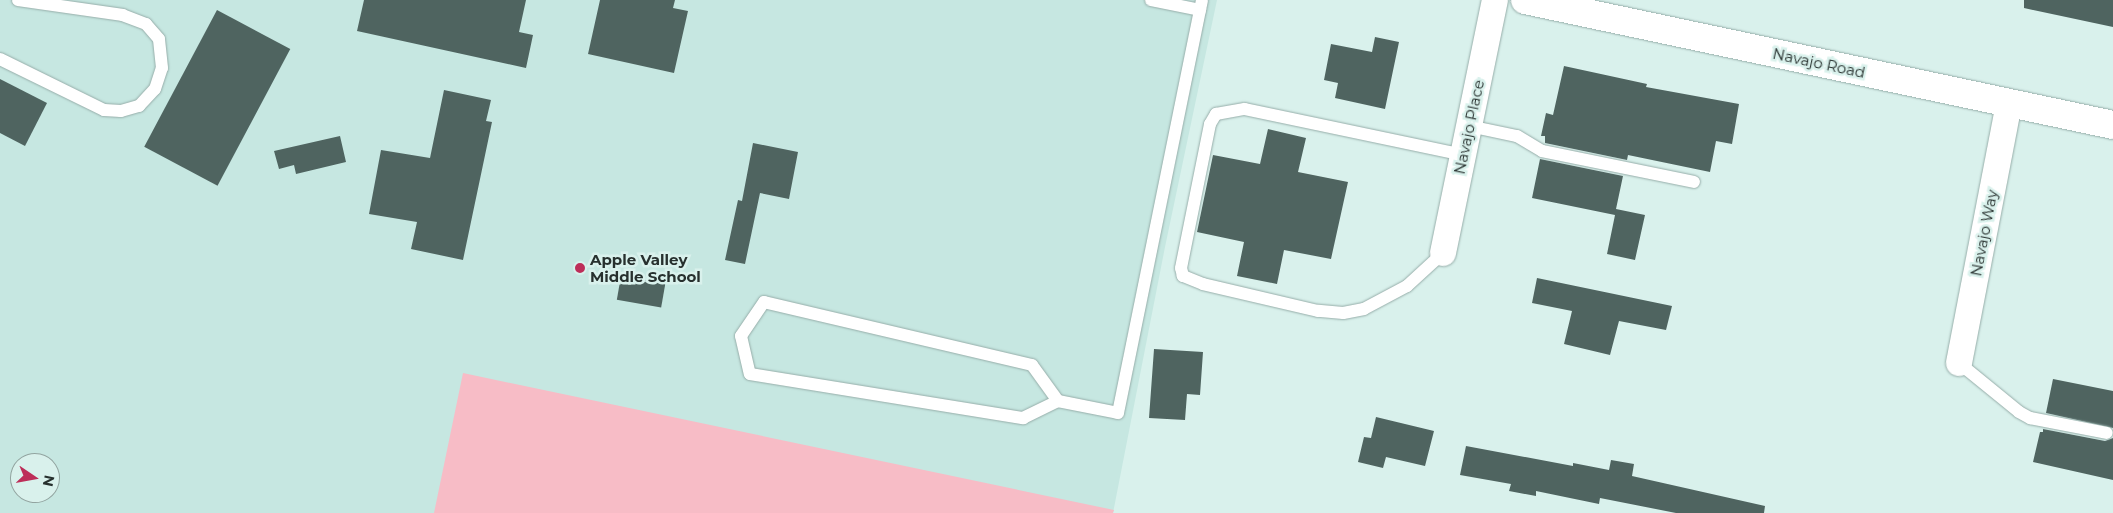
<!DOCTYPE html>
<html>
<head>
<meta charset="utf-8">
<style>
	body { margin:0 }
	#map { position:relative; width:2113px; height:513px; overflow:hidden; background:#d9f1ec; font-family:Montserrat,sans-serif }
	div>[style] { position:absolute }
	.built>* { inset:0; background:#c6e7e1 }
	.green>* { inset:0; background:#f7bcc6 }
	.building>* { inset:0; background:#4f6460; transform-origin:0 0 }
	.roads { filter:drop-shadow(0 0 1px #96ada9) drop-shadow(0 0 1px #96ada9) }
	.service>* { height:12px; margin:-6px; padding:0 6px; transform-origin:6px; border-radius:6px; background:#fff }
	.minor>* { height:26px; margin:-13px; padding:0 13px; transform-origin:13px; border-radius:13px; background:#fff }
	.secondary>* { height:28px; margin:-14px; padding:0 14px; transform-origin:14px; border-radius:14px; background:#fff }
	.dots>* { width:14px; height:14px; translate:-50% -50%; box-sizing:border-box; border:2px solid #d9f1ec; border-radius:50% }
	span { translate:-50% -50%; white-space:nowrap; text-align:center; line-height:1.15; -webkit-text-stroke:5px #d9f1ec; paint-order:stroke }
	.street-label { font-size:15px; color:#27302e }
	.poi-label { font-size:15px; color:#27302e; font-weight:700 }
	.left { translate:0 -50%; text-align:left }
	.north { position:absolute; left:10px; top:453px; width:50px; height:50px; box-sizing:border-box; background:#d9f1ec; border:1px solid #92a4a0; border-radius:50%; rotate:102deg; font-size:14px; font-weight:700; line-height:20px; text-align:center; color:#27302e }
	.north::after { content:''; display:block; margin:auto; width:18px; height:22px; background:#bd2e59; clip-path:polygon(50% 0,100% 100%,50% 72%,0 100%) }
</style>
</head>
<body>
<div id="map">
	<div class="built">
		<i style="clip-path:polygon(evenodd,0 0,1217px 0,1165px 247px,1113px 513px,0 513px,0 0,20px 463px,50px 463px,50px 493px,20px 493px,20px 463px)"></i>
	</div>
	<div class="green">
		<i style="clip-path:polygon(463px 373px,1114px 510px,1113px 513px,434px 513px)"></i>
	</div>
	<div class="building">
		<i style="clip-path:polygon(364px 0,526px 0,519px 32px,533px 35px,526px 68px,357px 31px)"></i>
		<i style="clip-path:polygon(600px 0,675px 0,673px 8px,688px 11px,674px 73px,588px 54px)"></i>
		<i style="clip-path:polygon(2024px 0,2113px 0,2113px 27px,2024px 8px)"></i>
		<i style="left:217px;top:10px;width:83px;height:155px;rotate:28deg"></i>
		<i style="clip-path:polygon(1375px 37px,1399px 42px,1385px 109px,1335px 98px,1338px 83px,1324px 80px,1331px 44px,1372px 52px)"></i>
		<i style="clip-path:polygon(1564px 66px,1647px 84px,1646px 87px,1739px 104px,1732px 144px,1716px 141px,1710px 172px,1628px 155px,1627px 160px,1545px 143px,1545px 136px,1541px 136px,1546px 113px,1553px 115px)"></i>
		<i style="clip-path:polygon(0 79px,47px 103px,25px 146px,0 133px)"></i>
		<i style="clip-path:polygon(444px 90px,491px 100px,486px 121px,492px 122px,463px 260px,411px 249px,417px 222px,369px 214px,381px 150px,430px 158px)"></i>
		<i style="clip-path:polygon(1268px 129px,1306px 138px,1298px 172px,1348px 182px,1331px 259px,1284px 250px,1277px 284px,1237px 276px,1244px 242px,1197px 232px,1213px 155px,1260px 164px)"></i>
		<i style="clip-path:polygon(340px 136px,346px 162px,296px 174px,294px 165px,279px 169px,274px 151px)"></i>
		<i style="clip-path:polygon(753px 143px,798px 152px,789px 199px,760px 193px,745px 264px,725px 260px,738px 200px,742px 201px)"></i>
		<i style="clip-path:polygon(1540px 159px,1623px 176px,1616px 209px,1645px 215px,1635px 260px,1607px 254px,1615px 215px,1532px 198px)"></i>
		<i style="left:621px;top:276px;width:45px;height:24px;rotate:10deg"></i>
		<i style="clip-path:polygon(1537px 278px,1672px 306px,1666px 330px,1619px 321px,1610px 355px,1564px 344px,1572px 311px,1532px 303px)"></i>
		<i style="clip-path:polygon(1154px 349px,1203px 352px,1200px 395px,1187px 394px,1185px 420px,1149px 418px)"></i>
		<i style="clip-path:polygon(2053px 379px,2113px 391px,2113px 428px,2046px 413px)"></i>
		<i style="clip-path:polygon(1376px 417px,1434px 431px,1425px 466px,1386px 457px,1383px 468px,1358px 462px,1364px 437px,1371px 438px)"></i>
		<i style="clip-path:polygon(2043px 429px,2105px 441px,2113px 438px,2113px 480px,2033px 462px,2040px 432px,2043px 432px)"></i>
		<i style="clip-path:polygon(1466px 446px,1573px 466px,1573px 463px,1609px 470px,1611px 460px,1634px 464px,1632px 476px,1765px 506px,1764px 513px,1676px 513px,1600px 498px,1599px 504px,1536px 491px,1536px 496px,1509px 491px,1511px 484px,1460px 475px)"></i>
	</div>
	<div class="roads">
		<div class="service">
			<i style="left:1151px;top:0;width:50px;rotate:11.5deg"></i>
			<i style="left:0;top:59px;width:116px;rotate:26.1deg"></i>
			<i style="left:104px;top:110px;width:17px;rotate:3deg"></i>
			<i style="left:121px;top:111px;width:19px;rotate:-16deg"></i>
			<i style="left:139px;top:106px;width:23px;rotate:-47deg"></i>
			<i style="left:155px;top:89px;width:22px;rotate:-72deg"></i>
			<i style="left:162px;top:68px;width:29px;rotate:-96deg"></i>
			<i style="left:159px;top:39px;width:20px;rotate:-131deg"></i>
			<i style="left:146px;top:24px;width:25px;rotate:-159deg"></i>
			<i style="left:123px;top:15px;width:106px;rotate:-171.9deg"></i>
			<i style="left:1469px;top:126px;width:49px;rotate:11.8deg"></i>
			<i style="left:1517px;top:136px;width:29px;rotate:31deg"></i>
			<i style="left:1542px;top:151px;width:155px;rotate:11.5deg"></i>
			<i style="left:1443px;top:253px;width:49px;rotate:137.5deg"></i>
			<i style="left:1407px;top:286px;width:49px;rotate:151.9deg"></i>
			<i style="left:1364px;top:309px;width:21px;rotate:169deg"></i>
			<i style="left:1343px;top:313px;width:25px;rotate:-175deg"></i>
			<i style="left:1318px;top:311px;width:118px;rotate:-166.8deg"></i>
			<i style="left:1203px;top:284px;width:22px;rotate:-158deg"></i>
			<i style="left:1183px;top:276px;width:8px;rotate:-104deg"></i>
			<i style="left:1181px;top:268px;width:147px;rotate:-78.6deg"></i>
			<i style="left:1210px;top:124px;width:12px;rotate:-59deg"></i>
			<i style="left:1216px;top:114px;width:29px;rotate:-10deg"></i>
			<i style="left:1245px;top:109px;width:223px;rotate:11.9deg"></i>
			<i style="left:1959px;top:363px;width:77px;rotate:39.2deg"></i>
			<i style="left:2019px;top:412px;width:13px;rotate:29deg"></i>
			<i style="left:2030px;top:418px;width:78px;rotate:11deg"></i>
			<i style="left:1058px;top:401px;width:44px;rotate:-125.8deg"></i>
			<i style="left:1032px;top:365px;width:275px;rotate:-166.8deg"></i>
			<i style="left:764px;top:302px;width:41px;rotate:124.1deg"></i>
			<i style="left:741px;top:336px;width:39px;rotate:77deg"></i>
			<i style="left:750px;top:374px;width:277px;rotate:9.2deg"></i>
			<i style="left:1023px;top:418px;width:39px;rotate:-26deg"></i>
			<i style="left:1058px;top:401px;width:61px;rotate:11.3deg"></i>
			<i style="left:1118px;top:413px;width:421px;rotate:-78.5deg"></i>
		</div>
		<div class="minor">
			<i style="left:1443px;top:253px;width:258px;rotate:-78.4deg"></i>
			<i style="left:1959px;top:363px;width:264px;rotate:-79.1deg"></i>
		</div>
		<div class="secondary">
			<i style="left:1525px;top:0;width:601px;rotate:12deg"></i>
		</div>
	</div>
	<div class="dots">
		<i style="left:580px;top:268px;background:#bd2e59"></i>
	</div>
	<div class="street-label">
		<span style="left:1819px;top:63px;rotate:12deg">Navajo Road</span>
		<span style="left:1469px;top:127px;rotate:-78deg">Navajo Place</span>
		<span style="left:1984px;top:233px;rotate:-79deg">Navajo Way</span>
	</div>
	<div class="poi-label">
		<span class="left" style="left:590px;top:268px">Apple Valley<br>Middle School</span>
	</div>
	<div class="north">N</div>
</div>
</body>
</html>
